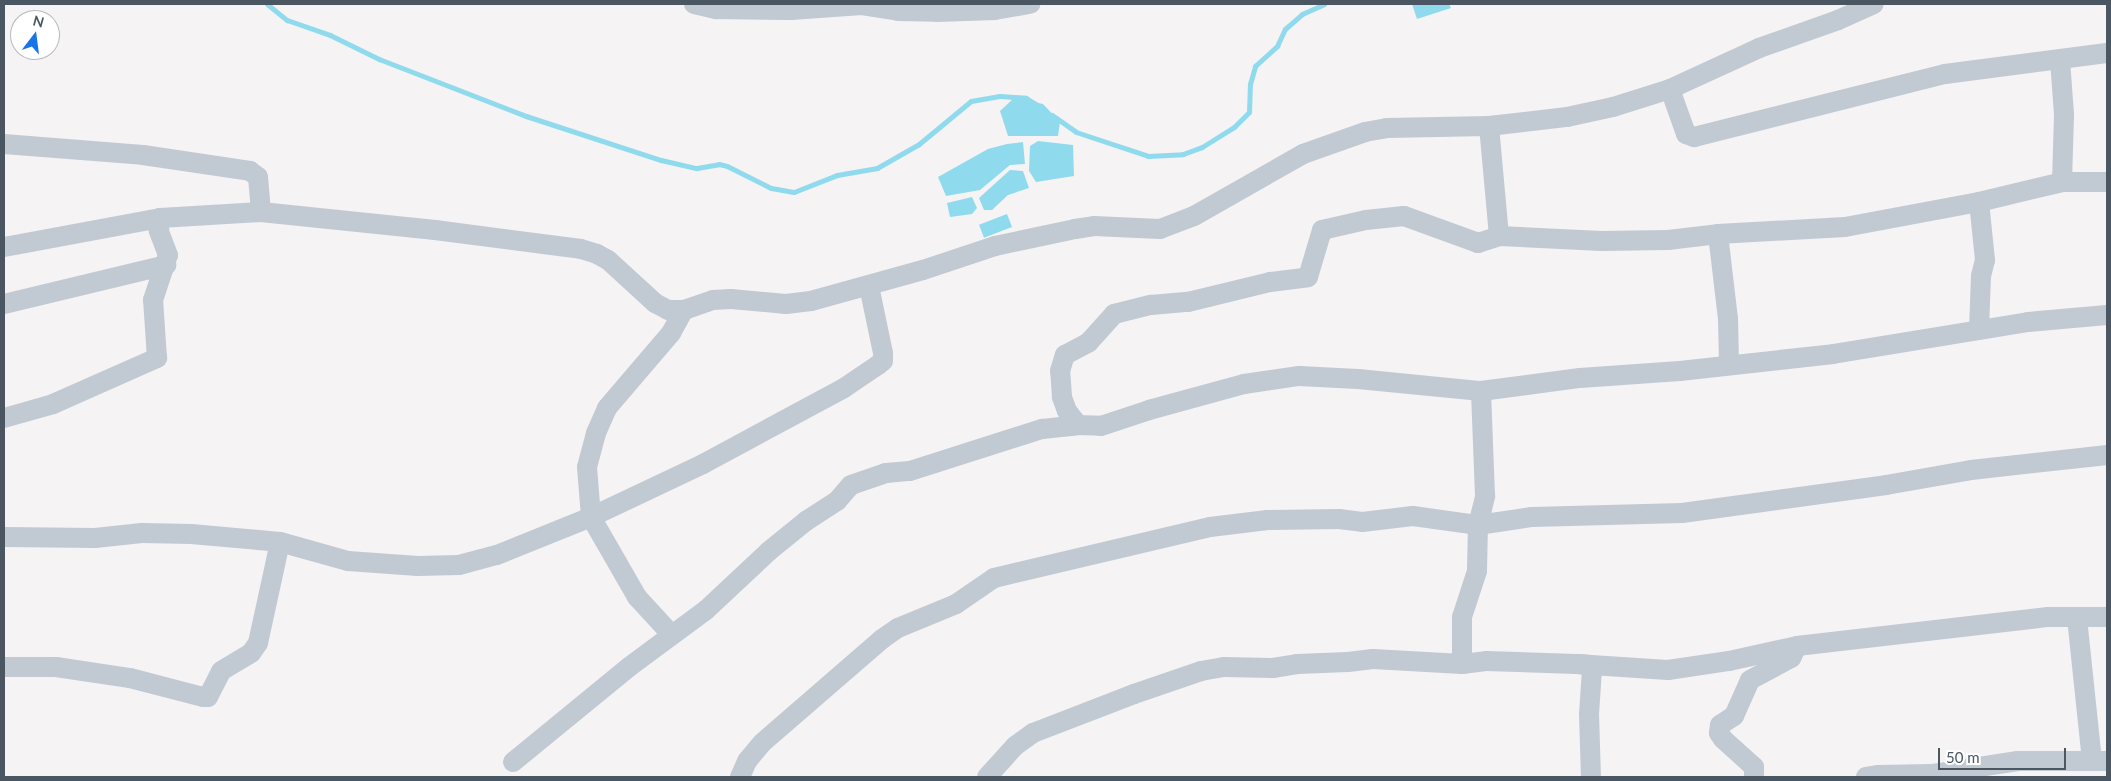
<!DOCTYPE html>
<html>
<head>
<meta charset="utf-8">
<style>
	body { margin:0 }
	#map { position:relative; width:2111px; height:781px; overflow:hidden; background:#f5f3f3; font-family:Lato,sans-serif }
	div>[style] { position:absolute }
	.water>* { inset:0; background:#90daee; transform-origin:0 0 }
	.stream>* { height:5px; margin:-2.5px; padding:0 2.5px; transform-origin:2.5px; border-radius:2.5px; background:#90daee }
	.minor>* { height:20px; margin:-10px; padding:0 10px; transform-origin:10px; border-radius:10px; background:#c1cad2 }
	span { translate:-50% -50%; white-space:nowrap; text-align:center; line-height:1.15; -webkit-text-stroke:4px #fff; paint-order:stroke }
	.frame { position:absolute; inset:0; border:5px solid #4a5661; pointer-events:none }
	.north { position:absolute; left:10px; top:10px; width:50px; height:50px; box-sizing:border-box; background:#fff; border:1px solid #b7bbc0; border-radius:50%; rotate:15deg; font-size:14px; font-weight:700; line-height:20px; text-align:center; color:#4a5661 }
	.north::after { content:''; display:block; margin:auto; width:18px; height:22px; background:#1a73e8; clip-path:polygon(50% 0,100% 100%,50% 72%,0 100%) }
	.scale { position:absolute; left:1938px; top:748px; width:128px; height:22px; box-sizing:border-box; border:2px solid #4a5661; border-top:0; padding-left:6px; font-size:15px; line-height:18px; white-space:nowrap; color:#4a5661; -webkit-text-stroke:4px #fff; paint-order:stroke }
</style>
</head>
<body>
<div id="map">
	<div class="water">
		<i style="clip-path:polygon(1412px 4px,1449px 4px,1451px 8px,1417px 19px)"></i>
		<i style="clip-path:polygon(1014px 98px,1043px 104px,1060px 122px,1058px 136px,1008px 136px,1000px 111px)"></i>
		<i style="clip-path:polygon(1038px 141px,1073px 145px,1074px 176px,1036px 182px,1029px 171px,1030px 146px)"></i>
		<i style="clip-path:polygon(1023px 142px,1025px 164px,1010px 165px,980px 190px,946px 196px,938px 177px,988px 149px,1007px 144px)"></i>
		<i style="clip-path:polygon(1010px 170px,1023px 171px,1029px 188px,1008px 195px,992px 210px,984px 210px,979px 198px)"></i>
		<i style="clip-path:polygon(972px 197px,977px 208px,972px 214px,950px 217px,947px 203px)"></i>
		<i style="left:1007px;top:214px;width:14px;height:30px;rotate:69deg"></i>
	</div>
	<div class="stream">
		<i style="left:267px;top:4px;width:26px;rotate:39deg"></i>
		<i style="left:287px;top:20px;width:46px;rotate:19.2deg"></i>
		<i style="left:330px;top:35px;width:55px;rotate:26.1deg"></i>
		<i style="left:379px;top:59px;width:158px;rotate:21.2deg"></i>
		<i style="left:526px;top:116px;width:142px;rotate:18.1deg"></i>
		<i style="left:661px;top:160px;width:37px;rotate:13deg"></i>
		<i style="left:697px;top:168px;width:22px;rotate:-10deg"></i>
		<i style="left:719px;top:164px;width:8px;rotate:14deg"></i>
		<i style="left:727px;top:166px;width:49px;rotate:26.6deg"></i>
		<i style="left:771px;top:188px;width:23px;rotate:10deg"></i>
		<i style="left:794px;top:192px;width:46px;rotate:-21.6deg"></i>
		<i style="left:837px;top:175px;width:41px;rotate:-9.9deg"></i>
		<i style="left:877px;top:168px;width:48px;rotate:-29.7deg"></i>
		<i style="left:919px;top:144px;width:67px;rotate:-39.6deg"></i>
		<i style="left:971px;top:101px;width:29px;rotate:-10deg"></i>
		<i style="left:1000px;top:96px;width:26px;rotate:4deg"></i>
		<i style="left:1026px;top:98px;width:13px;rotate:32deg"></i>
		<i style="left:1052px;top:115px;width:29px;rotate:35deg"></i>
		<i style="left:1076px;top:132px;width:76px;rotate:18.4deg"></i>
		<i style="left:1148px;top:156px;width:35px;rotate:-3deg"></i>
		<i style="left:1183px;top:154px;width:20px;rotate:-20deg"></i>
		<i style="left:1202px;top:147px;width:38px;rotate:-32deg"></i>
		<i style="left:1234px;top:127px;width:21px;rotate:-45deg"></i>
		<i style="left:1249px;top:112px;width:28px;rotate:-88deg"></i>
		<i style="left:1250px;top:84px;width:19px;rotate:-74deg"></i>
		<i style="left:1255px;top:66px;width:30px;rotate:-42deg"></i>
		<i style="left:1277px;top:46px;width:19px;rotate:-65deg"></i>
		<i style="left:1285px;top:29px;width:23px;rotate:-41deg"></i>
		<i style="left:1302px;top:14px;width:24px;rotate:-24deg"></i>
	</div>
	<div class="minor">
		<i style="left:694px;top:4px;width:23px;rotate:13deg"></i>
		<i style="left:716px;top:9px;width:75px;rotate:0.8deg"></i>
		<i style="left:791px;top:10px;width:71px;rotate:-4deg"></i>
		<i style="left:862px;top:5px;width:36px;rotate:9deg"></i>
		<i style="left:898px;top:11px;width:39px;rotate:1deg"></i>
		<i style="left:937px;top:12px;width:58px;rotate:-2deg"></i>
		<i style="left:995px;top:10px;width:36px;rotate:-10deg"></i>
		<i style="left:2060px;top:60px;width:55px;rotate:85.8deg"></i>
		<i style="left:2064px;top:115px;width:67px;rotate:91.7deg"></i>
		<i style="left:1670px;top:89px;width:48px;rotate:70.4deg"></i>
		<i style="left:1686px;top:134px;width:9px;rotate:21deg"></i>
		<i style="left:1694px;top:137px;width:259px;rotate:-14.1deg"></i>
		<i style="left:1945px;top:74px;width:163px;rotate:-7.4deg"></i>
		<i style="left:1489px;top:126px;width:110px;rotate:84.8deg"></i>
		<i style="left:4px;top:144px;width:139px;rotate:4.5deg"></i>
		<i style="left:143px;top:155px;width:108px;rotate:8.5deg"></i>
		<i style="left:250px;top:171px;width:10px;rotate:37deg"></i>
		<i style="left:258px;top:177px;width:35px;rotate:85deg"></i>
		<i style="left:1718px;top:234px;width:86px;rotate:83.3deg"></i>
		<i style="left:1728px;top:319px;width:45px;rotate:88.7deg"></i>
		<i style="left:4px;top:247px;width:159px;rotate:-10.5deg"></i>
		<i style="left:160px;top:218px;width:101px;rotate:-3.4deg"></i>
		<i style="left:261px;top:212px;width:175px;rotate:5.9deg"></i>
		<i style="left:435px;top:230px;width:147px;rotate:7.4deg"></i>
		<i style="left:581px;top:249px;width:17px;rotate:17deg"></i>
		<i style="left:597px;top:254px;width:13px;rotate:29deg"></i>
		<i style="left:608px;top:260px;width:64px;rotate:42.5deg"></i>
		<i style="left:655px;top:303px;width:15px;rotate:28deg"></i>
		<i style="left:668px;top:310px;width:16px"></i>
		<i style="left:684px;top:310px;width:31px;rotate:-19deg"></i>
		<i style="left:713px;top:300px;width:18px;rotate:-3deg"></i>
		<i style="left:731px;top:299px;width:55px;rotate:5.2deg"></i>
		<i style="left:786px;top:304px;width:25px;rotate:-7deg"></i>
		<i style="left:811px;top:301px;width:116px;rotate:-15.5deg"></i>
		<i style="left:923px;top:270px;width:76px;rotate:-18.4deg"></i>
		<i style="left:995px;top:246px;width:82px;rotate:-12deg"></i>
		<i style="left:1075px;top:229px;width:19px;rotate:-9deg"></i>
		<i style="left:1094px;top:226px;width:66px;rotate:2.6deg"></i>
		<i style="left:1160px;top:229px;width:36px;rotate:-21deg"></i>
		<i style="left:1194px;top:216px;width:125px;rotate:-29.6deg"></i>
		<i style="left:1303px;top:154px;width:66px;rotate:-19.5deg"></i>
		<i style="left:1365px;top:132px;width:22px;rotate:-10deg"></i>
		<i style="left:1387px;top:128px;width:102px;rotate:-1.1deg"></i>
		<i style="left:1489px;top:126px;width:79px;rotate:-6.6deg"></i>
		<i style="left:1567px;top:117px;width:47px;rotate:-12.3deg"></i>
		<i style="left:1613px;top:107px;width:60px;rotate:-17.5deg"></i>
		<i style="left:1670px;top:89px;width:98px;rotate:-24.7deg"></i>
		<i style="left:1759px;top:48px;width:84px;rotate:-19.5deg"></i>
		<i style="left:1838px;top:20px;width:39px;rotate:-24deg"></i>
		<i style="left:4px;top:304px;width:167px;rotate:-13.5deg"></i>
		<i style="left:1979px;top:330px;width:54px;rotate:-87.9deg"></i>
		<i style="left:1981px;top:276px;width:16px;rotate:-76deg"></i>
		<i style="left:1985px;top:260px;width:58px;rotate:-95.9deg"></i>
		<i style="left:4px;top:418px;width:51px;rotate:-15.9deg"></i>
		<i style="left:53px;top:404px;width:114px;rotate:-23.9deg"></i>
		<i style="left:157px;top:358px;width:58px;rotate:-93.9deg"></i>
		<i style="left:153px;top:300px;width:47px;rotate:-71.6deg"></i>
		<i style="left:168px;top:255px;width:26px;rotate:-111deg"></i>
		<i style="left:159px;top:231px;width:13px;rotate:-86deg"></i>
		<i style="left:1078px;top:425px;width:18px;rotate:-128deg"></i>
		<i style="left:1067px;top:411px;width:15px;rotate:-110deg"></i>
		<i style="left:1062px;top:397px;width:26px;rotate:-94deg"></i>
		<i style="left:1060px;top:371px;width:17px;rotate:-73deg"></i>
		<i style="left:1065px;top:355px;width:27px;rotate:-28deg"></i>
		<i style="left:1089px;top:342px;width:38px;rotate:-48deg"></i>
		<i style="left:1114px;top:314px;width:38px;rotate:-14deg"></i>
		<i style="left:1151px;top:305px;width:37px;rotate:-5deg"></i>
		<i style="left:1188px;top:302px;width:84px;rotate:-13.7deg"></i>
		<i style="left:1270px;top:282px;width:38px;rotate:-7deg"></i>
		<i style="left:1308px;top:277px;width:49px;rotate:-73.4deg"></i>
		<i style="left:1322px;top:230px;width:45px;rotate:-12.8deg"></i>
		<i style="left:1366px;top:220px;width:38px;rotate:-6deg"></i>
		<i style="left:1404px;top:216px;width:79px;rotate:20deg"></i>
		<i style="left:1478px;top:243px;width:22px;rotate:-18deg"></i>
		<i style="left:1499px;top:236px;width:103px;rotate:2.8deg"></i>
		<i style="left:1602px;top:241px;width:66px;rotate:-0.9deg"></i>
		<i style="left:1668px;top:240px;width:50px;rotate:-6.8deg"></i>
		<i style="left:1718px;top:234px;width:127px;rotate:-3.2deg"></i>
		<i style="left:1845px;top:227px;width:136px;rotate:-10.6deg"></i>
		<i style="left:1979px;top:202px;width:85px;rotate:-13.5deg"></i>
		<i style="left:2062px;top:182px;width:45px"></i>
		<i style="left:4px;top:537px;width:91px;rotate:0.6deg"></i>
		<i style="left:95px;top:538px;width:47px;rotate:-6.1deg"></i>
		<i style="left:142px;top:533px;width:49px;rotate:1.2deg"></i>
		<i style="left:191px;top:534px;width:89px;rotate:5.1deg"></i>
		<i style="left:280px;top:542px;width:71px;rotate:15.6deg"></i>
		<i style="left:348px;top:561px;width:70px;rotate:4.1deg"></i>
		<i style="left:418px;top:566px;width:41px;rotate:-1.4deg"></i>
		<i style="left:459px;top:565px;width:39px;rotate:-15deg"></i>
		<i style="left:497px;top:555px;width:101px;rotate:-22deg"></i>
		<i style="left:591px;top:517px;width:124px;rotate:-25.3deg"></i>
		<i style="left:703px;top:464px;width:160px;rotate:-28.3deg"></i>
		<i style="left:844px;top:388px;width:41px;rotate:-34.1deg"></i>
		<i style="left:878px;top:365px;width:6px;rotate:-39deg"></i>
		<i style="left:883px;top:361px;width:8px;rotate:-90deg"></i>
		<i style="left:883px;top:353px;width:68px;rotate:-101.8deg"></i>
		<i style="left:2077px;top:618px;width:143px;rotate:84deg"></i>
		<i style="left:671px;top:634px;width:50px;rotate:-132.6deg"></i>
		<i style="left:637px;top:597px;width:92px;rotate:-119.9deg"></i>
		<i style="left:591px;top:517px;width:50px;rotate:-94.6deg"></i>
		<i style="left:587px;top:467px;width:35px;rotate:-75deg"></i>
		<i style="left:596px;top:433px;width:27px;rotate:-66deg"></i>
		<i style="left:607px;top:408px;width:99px;rotate:-49.5deg"></i>
		<i style="left:671px;top:333px;width:26px;rotate:-61deg"></i>
		<i style="left:1462px;top:664px;width:47px;rotate:-90deg"></i>
		<i style="left:1462px;top:617px;width:48px;rotate:-71.9deg"></i>
		<i style="left:1477px;top:571px;width:46px;rotate:-88.8deg"></i>
		<i style="left:1478px;top:525px;width:30px;rotate:-76deg"></i>
		<i style="left:1485px;top:496px;width:105px;rotate:-92.2deg"></i>
		<i style="left:1578px;top:664px;width:12px;rotate:5deg"></i>
		<i style="left:1590px;top:665px;width:4px;rotate:63deg"></i>
		<i style="left:1592px;top:669px;width:45px;rotate:93.8deg"></i>
		<i style="left:1589px;top:714px;width:63px;rotate:88.2deg"></i>
		<i style="left:4px;top:667px;width:52px"></i>
		<i style="left:56px;top:667px;width:75px;rotate:8.5deg"></i>
		<i style="left:130px;top:678px;width:75px;rotate:14.6deg"></i>
		<i style="left:203px;top:697px;width:5px"></i>
		<i style="left:208px;top:697px;width:29px;rotate:-63deg"></i>
		<i style="left:221px;top:671px;width:35px;rotate:-31deg"></i>
		<i style="left:251px;top:653px;width:12px;rotate:-55deg"></i>
		<i style="left:258px;top:643px;width:103px;rotate:-77.7deg"></i>
		<i style="left:513px;top:762px;width:150px;rotate:-39.3deg"></i>
		<i style="left:629px;top:667px;width:96px;rotate:-36.5deg"></i>
		<i style="left:706px;top:610px;width:86px;rotate:-43.1deg"></i>
		<i style="left:769px;top:551px;width:48px;rotate:-39deg"></i>
		<i style="left:806px;top:521px;width:37px;rotate:-33deg"></i>
		<i style="left:837px;top:501px;width:21px;rotate:-49deg"></i>
		<i style="left:851px;top:485px;width:37px;rotate:-19deg"></i>
		<i style="left:886px;top:473px;width:24px;rotate:-5deg"></i>
		<i style="left:910px;top:471px;width:139px;rotate:-17.7deg"></i>
		<i style="left:1042px;top:429px;width:36px;rotate:-6deg"></i>
		<i style="left:1078px;top:425px;width:23px;rotate:2deg"></i>
		<i style="left:1101px;top:426px;width:51px;rotate:-18.4deg"></i>
		<i style="left:1149px;top:410px;width:98px;rotate:-15.3deg"></i>
		<i style="left:1244px;top:384px;width:56px;rotate:-8.3deg"></i>
		<i style="left:1299px;top:376px;width:59px;rotate:2.9deg"></i>
		<i style="left:1358px;top:379px;width:124px;rotate:5.6deg"></i>
		<i style="left:1481px;top:391px;width:100px;rotate:-7.5deg"></i>
		<i style="left:1580px;top:378px;width:100px;rotate:-4deg"></i>
		<i style="left:1680px;top:371px;width:154px;rotate:-6.3deg"></i>
		<i style="left:1833px;top:354px;width:198px;rotate:-9.3deg"></i>
		<i style="left:2028px;top:322px;width:79px;rotate:-5.1deg"></i>
		<i style="left:740px;top:777px;width:17px;rotate:-66deg"></i>
		<i style="left:747px;top:761px;width:23px;rotate:-50deg"></i>
		<i style="left:762px;top:743px;width:159px;rotate:-40.9deg"></i>
		<i style="left:882px;top:639px;width:19px;rotate:-35deg"></i>
		<i style="left:898px;top:628px;width:63px;rotate:-22.5deg"></i>
		<i style="left:956px;top:604px;width:46px;rotate:-34.4deg"></i>
		<i style="left:994px;top:578px;width:222px;rotate:-13.3deg"></i>
		<i style="left:1210px;top:527px;width:58px;rotate:-6.9deg"></i>
		<i style="left:1268px;top:520px;width:71px;rotate:-0.8deg"></i>
		<i style="left:1339px;top:519px;width:23px;rotate:7deg"></i>
		<i style="left:1362px;top:522px;width:51px;rotate:-6.7deg"></i>
		<i style="left:1413px;top:516px;width:66px;rotate:7.9deg"></i>
		<i style="left:1478px;top:525px;width:55px;rotate:-8.4deg"></i>
		<i style="left:1532px;top:517px;width:150px;rotate:-1.5deg"></i>
		<i style="left:1682px;top:513px;width:206px;rotate:-7.8deg"></i>
		<i style="left:1886px;top:485px;width:86px;rotate:-10deg"></i>
		<i style="left:1971px;top:470px;width:137px;rotate:-6.3deg"></i>
		<i style="left:987px;top:777px;width:42px;rotate:-47.9deg"></i>
		<i style="left:1015px;top:746px;width:22px;rotate:-36deg"></i>
		<i style="left:1033px;top:733px;width:108px;rotate:-21.1deg"></i>
		<i style="left:1134px;top:694px;width:71px;rotate:-18.9deg"></i>
		<i style="left:1201px;top:671px;width:23px;rotate:-10deg"></i>
		<i style="left:1224px;top:667px;width:49px;rotate:1.2deg"></i>
		<i style="left:1273px;top:668px;width:24px;rotate:-9deg"></i>
		<i style="left:1297px;top:664px;width:51px;rotate:-2.2deg"></i>
		<i style="left:1348px;top:662px;width:25px;rotate:-7deg"></i>
		<i style="left:1373px;top:659px;width:89px;rotate:3.2deg"></i>
		<i style="left:1462px;top:664px;width:24px;rotate:-7deg"></i>
		<i style="left:1486px;top:661px;width:90px;rotate:1.9deg"></i>
		<i style="left:1576px;top:664px;width:92px;rotate:3.7deg"></i>
		<i style="left:1668px;top:670px;width:62px;rotate:-8.4deg"></i>
		<i style="left:1729px;top:661px;width:70px;rotate:-12.4deg"></i>
		<i style="left:1797px;top:646px;width:253px;rotate:-6.6deg"></i>
		<i style="left:2048px;top:617px;width:59px"></i>
		<i style="left:1754px;top:777px;width:10px;rotate:-90deg"></i>
		<i style="left:1754px;top:767px;width:42px;rotate:-137.9deg"></i>
		<i style="left:1723px;top:739px;width:7px;rotate:-124deg"></i>
		<i style="left:1719px;top:733px;width:8px;rotate:-83deg"></i>
		<i style="left:1720px;top:725px;width:17px;rotate:-33deg"></i>
		<i style="left:1734px;top:716px;width:39px;rotate:-66deg"></i>
		<i style="left:1750px;top:680px;width:47px;rotate:-28.2deg"></i>
		<i style="left:1791px;top:658px;width:13px;rotate:-63deg"></i>
		<i style="left:1866px;top:777px;width:13px;rotate:-9deg"></i>
		<i style="left:1879px;top:775px;width:54px;rotate:-1.1deg"></i>
		<i style="left:1933px;top:774px;width:86px;rotate:-8.7deg"></i>
		<i style="left:2018px;top:761px;width:89px"></i>
	</div>
	<div class="frame"></div>
	<div class="north">N</div>
	<div class="scale">50 m</div>
</div>
</body>
</html>
